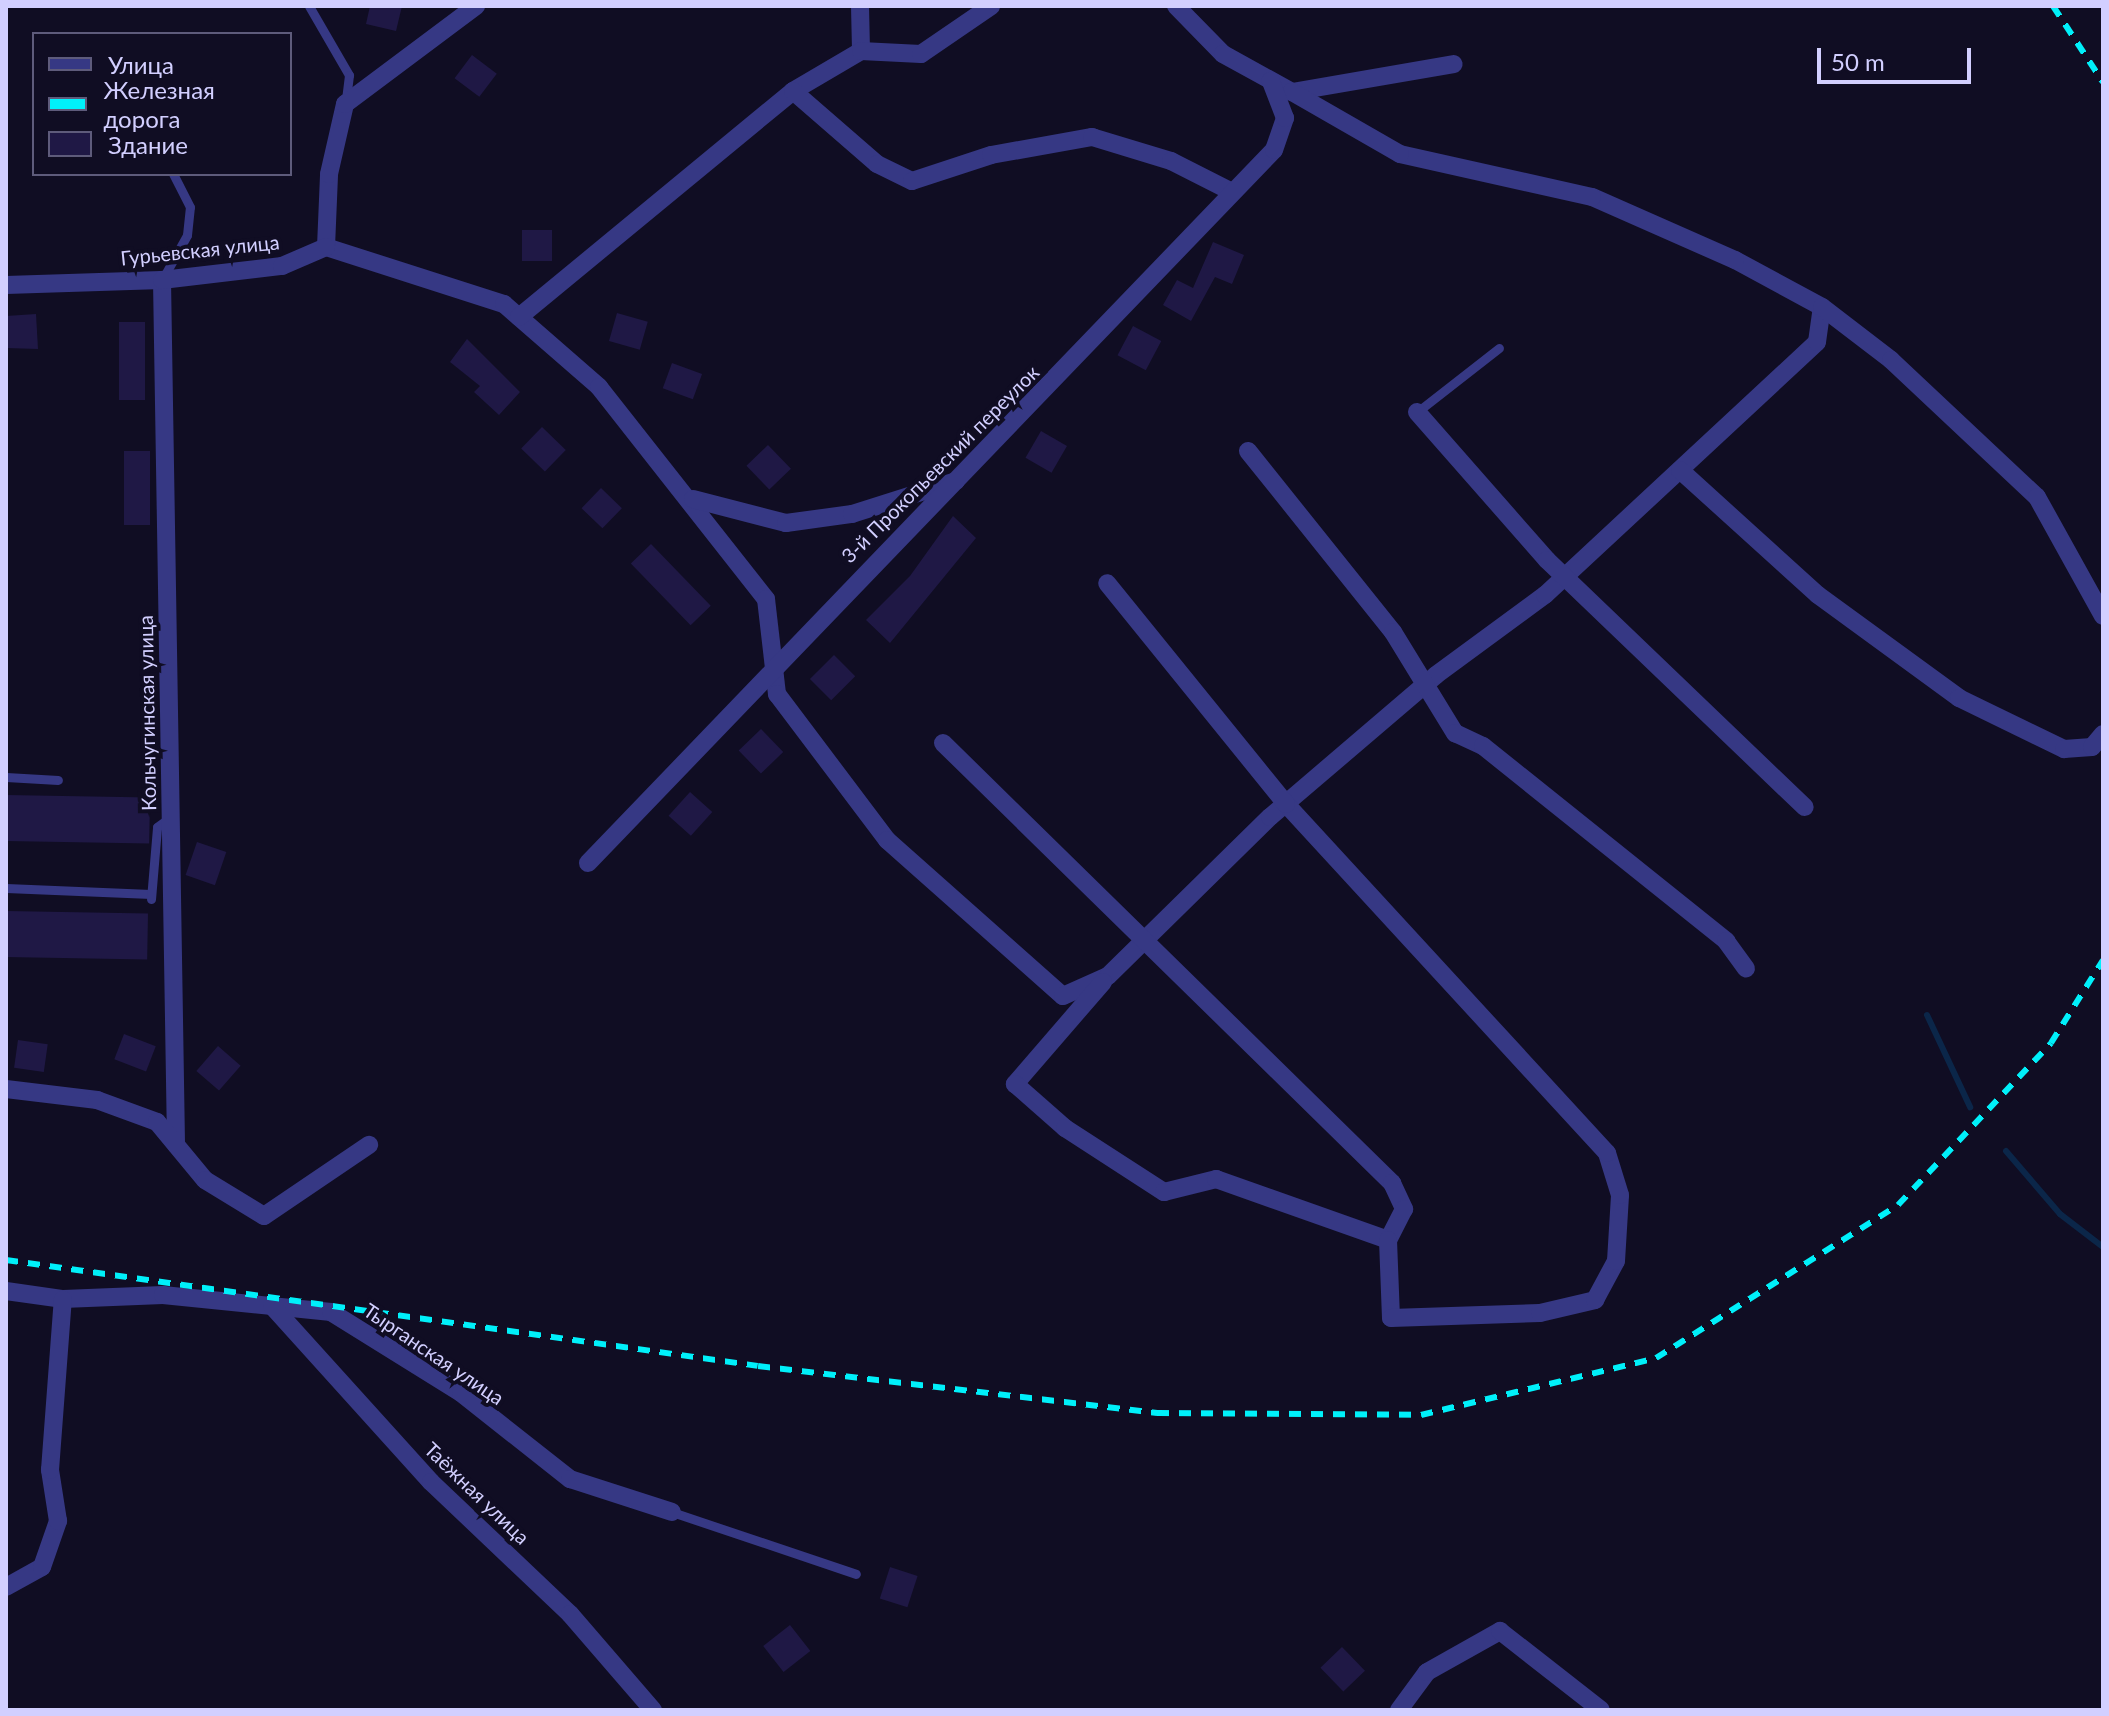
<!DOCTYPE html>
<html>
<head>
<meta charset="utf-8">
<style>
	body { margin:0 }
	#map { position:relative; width:2109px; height:1716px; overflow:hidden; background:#100d23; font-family:Lato,sans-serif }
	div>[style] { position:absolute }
	.stream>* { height:6px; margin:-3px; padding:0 3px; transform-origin:3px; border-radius:3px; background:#0b2649 }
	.building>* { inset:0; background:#1f1845; transform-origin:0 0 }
	.service>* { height:9px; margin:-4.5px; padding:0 4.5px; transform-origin:4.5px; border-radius:4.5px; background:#363884 }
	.minor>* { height:18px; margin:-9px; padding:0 9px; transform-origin:9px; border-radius:9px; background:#363884 }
	.rail>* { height:6px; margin-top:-3px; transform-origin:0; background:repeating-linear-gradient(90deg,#00f0fa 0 12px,transparent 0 22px) }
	span { translate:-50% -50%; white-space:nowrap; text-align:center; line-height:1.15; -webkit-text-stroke:8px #100d23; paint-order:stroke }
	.street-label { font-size:20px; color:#d2cfff }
	.frame { position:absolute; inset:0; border:8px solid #d2cfff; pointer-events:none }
	.legend { position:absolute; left:32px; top:32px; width:260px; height:144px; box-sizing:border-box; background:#100d23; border:2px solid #5e5b7b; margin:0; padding:10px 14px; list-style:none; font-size:24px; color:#d2cfff }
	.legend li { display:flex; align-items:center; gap:16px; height:40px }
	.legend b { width:40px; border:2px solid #5e5b7b }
	.scale { position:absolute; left:1817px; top:48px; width:154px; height:36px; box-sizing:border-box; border:4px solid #d2cfff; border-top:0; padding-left:10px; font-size:24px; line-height:28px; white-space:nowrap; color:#d2cfff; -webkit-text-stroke:6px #100d23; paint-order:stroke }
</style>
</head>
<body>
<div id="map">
	<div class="stream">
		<i style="left:1927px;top:1015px;width:102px;rotate:64.9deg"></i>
		<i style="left:2006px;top:1151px;width:83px;rotate:49.4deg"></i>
		<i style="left:2060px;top:1214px;width:54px;rotate:37.5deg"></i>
	</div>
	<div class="building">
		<i style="clip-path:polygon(370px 6px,402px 6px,396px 31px,366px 24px)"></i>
		<i style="left:472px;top:55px;width:31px;height:29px;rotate:37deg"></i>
		<i style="left:522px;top:230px;width:30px;height:31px"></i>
		<i style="clip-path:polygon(1213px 242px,1244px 255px,1232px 284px,1215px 277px,1191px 321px,1163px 305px,1177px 280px,1193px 288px)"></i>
		<i style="left:617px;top:313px;width:32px;height:29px;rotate:16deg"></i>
		<i style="clip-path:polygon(36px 314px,38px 349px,6px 348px,6px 316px)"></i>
		<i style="left:119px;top:322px;width:26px;height:78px"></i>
		<i style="left:1133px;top:326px;width:32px;height:33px;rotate:28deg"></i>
		<i style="clip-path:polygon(467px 339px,520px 392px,499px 415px,474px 392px,480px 386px,450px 362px)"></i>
		<i style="left:672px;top:363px;width:32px;height:27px;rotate:20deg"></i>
		<i style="left:542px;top:427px;width:33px;height:30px;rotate:44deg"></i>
		<i style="left:1041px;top:431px;width:30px;height:31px;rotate:30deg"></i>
		<i style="left:768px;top:445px;width:33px;height:30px;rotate:46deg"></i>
		<i style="left:124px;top:451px;width:26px;height:74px"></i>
		<i style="left:601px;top:488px;width:29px;height:28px;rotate:44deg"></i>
		<i style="clip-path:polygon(953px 516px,976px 538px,890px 643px,866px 620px,910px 576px)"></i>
		<i style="left:651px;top:544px;width:86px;height:28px;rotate:46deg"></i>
		<i style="left:834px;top:655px;width:30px;height:34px;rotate:45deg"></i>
		<i style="left:761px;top:729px;width:32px;height:31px;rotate:46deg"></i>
		<i style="left:690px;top:792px;width:30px;height:32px;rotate:42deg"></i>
		<i style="left:6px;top:795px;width:144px;height:46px;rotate:1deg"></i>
		<i style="left:197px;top:842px;width:31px;height:35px;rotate:19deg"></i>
		<i style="left:6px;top:911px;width:142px;height:46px;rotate:1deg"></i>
		<i style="left:124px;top:1034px;width:34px;height:27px;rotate:21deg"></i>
		<i style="left:18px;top:1040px;width:30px;height:28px;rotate:8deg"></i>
		<i style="left:218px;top:1046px;width:30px;height:33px;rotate:41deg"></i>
		<i style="left:890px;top:1567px;width:29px;height:33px;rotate:18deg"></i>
		<i style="left:790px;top:1625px;width:33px;height:34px;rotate:52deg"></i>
		<i style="left:1342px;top:1647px;width:33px;height:30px;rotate:46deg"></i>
	</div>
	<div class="service">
		<i style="left:309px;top:6px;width:80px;rotate:59.9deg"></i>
		<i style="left:349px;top:75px;width:26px;rotate:97deg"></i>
		<i style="left:162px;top:280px;width:51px;rotate:-60.9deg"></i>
		<i style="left:187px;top:235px;width:28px;rotate:-84deg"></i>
		<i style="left:190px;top:207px;width:37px;rotate:-117deg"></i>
		<i style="left:1417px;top:412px;width:104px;rotate:-38deg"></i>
		<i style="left:6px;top:777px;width:52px;rotate:3.3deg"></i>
		<i style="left:6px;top:888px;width:145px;rotate:2.4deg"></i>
		<i style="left:151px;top:899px;width:72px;rotate:-85.2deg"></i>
		<i style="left:157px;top:827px;width:17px;rotate:-36deg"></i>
		<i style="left:672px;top:1512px;width:194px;rotate:18.6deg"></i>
	</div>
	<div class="minor">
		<i style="left:860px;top:6px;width:45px;rotate:88.7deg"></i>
		<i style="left:1176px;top:6px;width:67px;rotate:45.6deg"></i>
		<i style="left:1223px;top:54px;width:79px;rotate:28.8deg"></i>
		<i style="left:1292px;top:92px;width:164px;rotate:-9.8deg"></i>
		<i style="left:793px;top:91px;width:79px;rotate:-30.5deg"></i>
		<i style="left:861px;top:51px;width:60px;rotate:2.9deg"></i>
		<i style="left:921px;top:54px;width:85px;rotate:-34.4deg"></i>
		<i style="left:326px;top:247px;width:187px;rotate:17.8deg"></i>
		<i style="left:504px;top:304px;width:126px;rotate:41.1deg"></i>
		<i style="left:599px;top:387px;width:270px;rotate:51.8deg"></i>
		<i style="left:766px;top:599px;width:96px;rotate:83.4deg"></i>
		<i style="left:777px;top:694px;width:183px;rotate:53deg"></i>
		<i style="left:887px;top:840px;width:235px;rotate:41.6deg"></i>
		<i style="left:1063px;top:996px;width:49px;rotate:-24deg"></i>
		<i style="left:1108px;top:976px;width:227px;rotate:-44.5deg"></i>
		<i style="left:1270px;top:817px;width:218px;rotate:-40.5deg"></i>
		<i style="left:1436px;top:675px;width:135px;rotate:-36.3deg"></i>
		<i style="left:1545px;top:595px;width:371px;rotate:-42.9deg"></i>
		<i style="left:1817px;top:342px;width:35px;rotate:-82deg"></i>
		<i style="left:1822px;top:307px;width:99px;rotate:-151.6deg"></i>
		<i style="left:1735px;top:260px;width:156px;rotate:-156.2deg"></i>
		<i style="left:1592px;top:197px;width:197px;rotate:-167.4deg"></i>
		<i style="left:1400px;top:154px;width:125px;rotate:-150.1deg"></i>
		<i style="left:326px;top:247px;width:73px;rotate:-87.6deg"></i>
		<i style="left:329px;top:174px;width:72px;rotate:-77.1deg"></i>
		<i style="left:345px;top:104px;width:164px;rotate:-36.8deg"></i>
		<i style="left:162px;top:280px;width:865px;rotate:89.07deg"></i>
		<i style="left:6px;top:285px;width:156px;rotate:-1.8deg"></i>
		<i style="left:162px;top:280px;width:121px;rotate:-6.7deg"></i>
		<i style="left:282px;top:266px;width:48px;rotate:-23.4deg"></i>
		<i style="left:1822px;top:307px;width:87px;rotate:37.5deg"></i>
		<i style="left:1891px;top:360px;width:200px;rotate:43.2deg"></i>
		<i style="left:2037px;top:497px;width:136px;rotate:61deg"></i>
		<i style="left:519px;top:317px;width:355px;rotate:-39.5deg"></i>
		<i style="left:793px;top:91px;width:111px;rotate:41deg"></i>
		<i style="left:877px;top:164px;width:39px;rotate:26deg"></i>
		<i style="left:912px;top:181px;width:83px;rotate:-18.2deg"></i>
		<i style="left:991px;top:155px;width:103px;rotate:-10.1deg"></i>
		<i style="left:1092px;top:137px;width:83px;rotate:16.9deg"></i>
		<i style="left:1171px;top:161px;width:68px;rotate:26.9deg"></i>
		<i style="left:1417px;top:412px;width:197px;rotate:48.7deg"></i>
		<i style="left:1547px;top:560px;width:357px;rotate:43.8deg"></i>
		<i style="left:1248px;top:451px;width:232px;rotate:51.3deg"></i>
		<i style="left:1393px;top:632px;width:119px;rotate:58.5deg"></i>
		<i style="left:1455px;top:733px;width:31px;rotate:25deg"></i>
		<i style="left:1483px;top:746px;width:312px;rotate:38.7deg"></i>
		<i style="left:1726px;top:941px;width:34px;rotate:54deg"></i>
		<i style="left:1680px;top:470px;width:186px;rotate:42.2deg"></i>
		<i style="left:1818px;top:595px;width:175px;rotate:36.1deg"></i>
		<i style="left:1959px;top:698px;width:117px;rotate:25.9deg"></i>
		<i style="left:2064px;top:749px;width:28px;rotate:-4deg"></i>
		<i style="left:2092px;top:747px;width:17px;rotate:-50deg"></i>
		<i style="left:693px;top:499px;width:96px;rotate:14.5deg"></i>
		<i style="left:786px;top:523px;width:67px;rotate:-7.8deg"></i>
		<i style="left:852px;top:514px;width:109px;rotate:-17.6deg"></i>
		<i style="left:943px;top:743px;width:629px;rotate:44.42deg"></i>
		<i style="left:1392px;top:1183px;width:29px;rotate:65deg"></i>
		<i style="left:1404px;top:1209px;width:35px;rotate:117deg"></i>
		<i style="left:588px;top:863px;width:989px;rotate:-46.11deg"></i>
		<i style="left:1274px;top:150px;width:34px;rotate:-71deg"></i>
		<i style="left:1285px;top:118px;width:40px;rotate:-111deg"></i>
		<i style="left:1103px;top:982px;width:135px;rotate:130.8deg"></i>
		<i style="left:1015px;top:1084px;width:67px;rotate:41.3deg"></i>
		<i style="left:1065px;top:1128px;width:118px;rotate:32.9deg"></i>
		<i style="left:1164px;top:1192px;width:54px;rotate:-14deg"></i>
		<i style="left:1216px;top:1179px;width:182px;rotate:19.5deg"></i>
		<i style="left:1388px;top:1240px;width:78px;rotate:87.8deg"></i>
		<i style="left:1391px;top:1318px;width:149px;rotate:-1.9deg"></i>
		<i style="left:1540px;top:1313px;width:57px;rotate:-13.3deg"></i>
		<i style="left:1595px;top:1300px;width:44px;rotate:-61.7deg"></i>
		<i style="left:1616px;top:1261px;width:66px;rotate:-86.5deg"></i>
		<i style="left:1620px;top:1195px;width:44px;rotate:-107.2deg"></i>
		<i style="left:1607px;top:1153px;width:474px;rotate:-132.6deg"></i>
		<i style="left:1286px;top:804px;width:284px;rotate:-129deg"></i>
		<i style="left:6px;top:1089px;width:92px;rotate:6.9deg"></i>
		<i style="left:97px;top:1100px;width:64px;rotate:20.1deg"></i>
		<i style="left:157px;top:1122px;width:75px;rotate:50.4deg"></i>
		<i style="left:205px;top:1180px;width:69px;rotate:31.4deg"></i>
		<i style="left:264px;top:1216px;width:127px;rotate:-34.1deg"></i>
		<i style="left:6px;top:1291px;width:58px;rotate:8deg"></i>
		<i style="left:63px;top:1299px;width:100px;rotate:-2.3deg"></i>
		<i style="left:163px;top:1295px;width:169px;rotate:5.8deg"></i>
		<i style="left:331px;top:1312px;width:153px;rotate:31.9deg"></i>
		<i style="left:461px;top:1393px;width:139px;rotate:38.3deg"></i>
		<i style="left:570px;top:1479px;width:107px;rotate:17.9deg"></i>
		<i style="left:272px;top:1306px;width:237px;rotate:47.9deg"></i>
		<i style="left:431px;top:1482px;width:192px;rotate:43.5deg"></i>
		<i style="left:570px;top:1614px;width:127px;rotate:49.2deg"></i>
		<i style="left:6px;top:1587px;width:41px;rotate:-29.1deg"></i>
		<i style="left:42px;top:1567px;width:49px;rotate:-70.8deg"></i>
		<i style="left:58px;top:1521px;width:52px;rotate:-98.9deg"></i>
		<i style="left:50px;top:1470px;width:171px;rotate:-85.7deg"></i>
		<i style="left:1399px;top:1710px;width:47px;rotate:-53.6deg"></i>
		<i style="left:1427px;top:1672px;width:84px;rotate:-29.3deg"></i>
		<i style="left:1500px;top:1631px;width:128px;rotate:38deg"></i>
	</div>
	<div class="rail">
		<i style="left:2053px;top:6px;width:91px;rotate:56.7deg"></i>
		<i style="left:6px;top:1260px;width:759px;rotate:8.02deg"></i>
		<i style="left:758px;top:1366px;width:402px;rotate:6.7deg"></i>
		<i style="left:1157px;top:1413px;width:264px;rotate:0.4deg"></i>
		<i style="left:1421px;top:1415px;width:242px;rotate:-13.6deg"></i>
		<i style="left:1656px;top:1358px;width:286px;rotate:-32.3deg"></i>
		<i style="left:1898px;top:1205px;width:223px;rotate:-46.6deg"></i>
		<i style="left:2051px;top:1043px;width:98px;rotate:-57.9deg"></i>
	</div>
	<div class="street-label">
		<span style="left:200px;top:250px;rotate:-6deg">Гурьевская улица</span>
		<span style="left:940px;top:464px;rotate:-45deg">3-й Прокопьевский переулок</span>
		<span style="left:147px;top:713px;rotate:-91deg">Кольчугинская улица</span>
		<span style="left:434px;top:1354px;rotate:34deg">Тырганская улица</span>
		<span style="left:477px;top:1493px;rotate:44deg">Таёжная улица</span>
	</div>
	<div class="frame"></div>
	<ul class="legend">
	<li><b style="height:10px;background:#363884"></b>Улица</li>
	<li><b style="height:10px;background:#00f0fa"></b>Железная дорога</li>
	<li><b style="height:22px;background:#1f1845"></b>Здание</li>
	</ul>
	<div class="scale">50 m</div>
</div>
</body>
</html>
